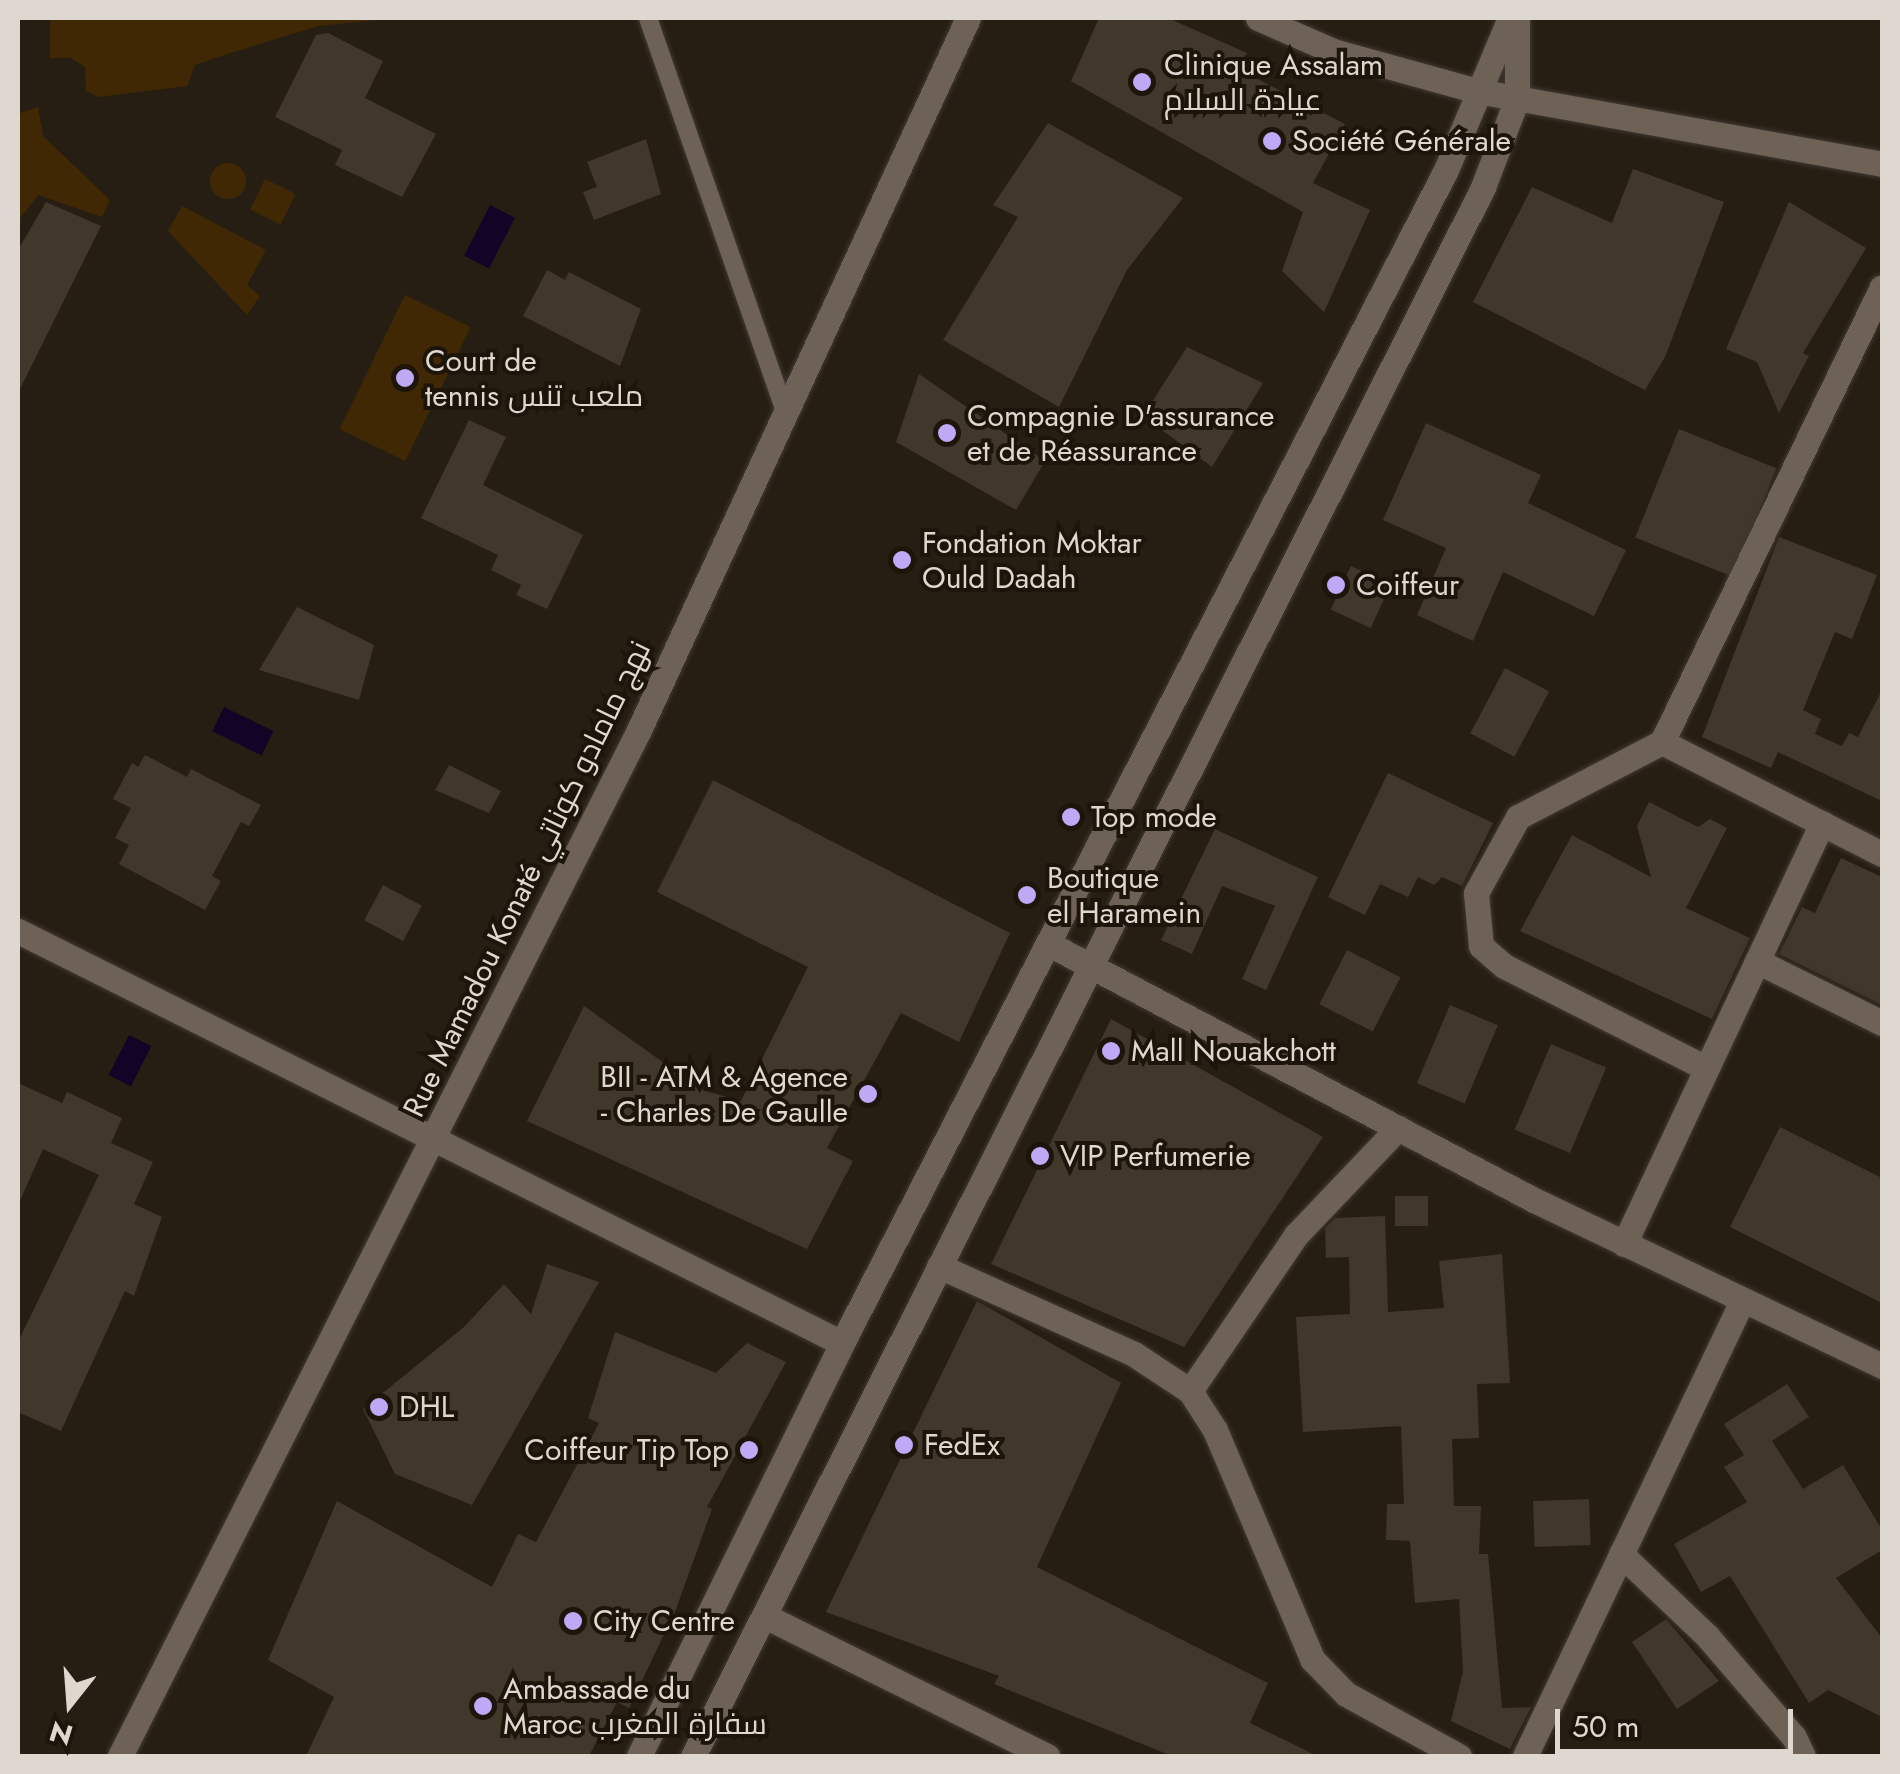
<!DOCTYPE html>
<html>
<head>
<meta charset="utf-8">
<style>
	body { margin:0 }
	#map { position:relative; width:1900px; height:1774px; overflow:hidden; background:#271e13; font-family:Jost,Cairo,sans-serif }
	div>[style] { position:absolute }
	.green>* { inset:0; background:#412804; transform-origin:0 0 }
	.round { border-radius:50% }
	.water>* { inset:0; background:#110427; transform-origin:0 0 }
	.building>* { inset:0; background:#41372b; transform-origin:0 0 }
	.roads { filter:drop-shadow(0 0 2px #413a34) drop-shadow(0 0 2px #413a34) }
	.service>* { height:18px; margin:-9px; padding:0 9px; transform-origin:9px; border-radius:9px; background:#6d6255 }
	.minor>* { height:25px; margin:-12.5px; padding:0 12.5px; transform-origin:12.5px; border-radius:12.5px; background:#6d6255 }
	.tertiary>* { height:25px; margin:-12.5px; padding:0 12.5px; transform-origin:12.5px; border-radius:12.5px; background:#6d6255 }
	.dots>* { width:28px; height:28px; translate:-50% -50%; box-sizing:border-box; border:5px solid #1e150a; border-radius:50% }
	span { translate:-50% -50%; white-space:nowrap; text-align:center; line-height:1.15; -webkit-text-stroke:8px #1e150a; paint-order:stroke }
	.poi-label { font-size:30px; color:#ded8d1 }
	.left { translate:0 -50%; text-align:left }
	.right { translate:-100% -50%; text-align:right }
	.street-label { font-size:30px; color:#ded8d1 }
	.frame { position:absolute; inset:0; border:20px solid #ded8d1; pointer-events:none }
	.north { position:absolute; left:20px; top:1654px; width:100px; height:100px; -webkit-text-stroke:8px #1e150a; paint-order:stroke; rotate:197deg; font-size:28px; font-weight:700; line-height:40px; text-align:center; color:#ded8d1 }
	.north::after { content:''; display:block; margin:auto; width:35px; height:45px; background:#ded8d1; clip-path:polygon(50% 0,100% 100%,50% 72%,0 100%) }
	.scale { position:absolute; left:1555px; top:1709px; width:238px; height:45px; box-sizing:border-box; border:5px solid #ded8d1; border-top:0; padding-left:12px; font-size:30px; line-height:35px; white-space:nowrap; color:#ded8d1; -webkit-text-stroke:8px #1e150a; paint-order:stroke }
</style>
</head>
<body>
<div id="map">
	<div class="green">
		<i style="clip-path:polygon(50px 18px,396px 18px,318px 26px,224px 55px,195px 65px,187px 86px,98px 97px,86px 91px,85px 67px,71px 58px,50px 58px)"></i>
		<i style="clip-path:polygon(38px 107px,43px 136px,110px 200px,102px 217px,38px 195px,18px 221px,18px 114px)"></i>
		<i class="round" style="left:210px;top:163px;width:36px;height:36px"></i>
		<i style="left:265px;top:179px;width:34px;height:34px;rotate:26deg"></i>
		<i style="clip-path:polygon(182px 206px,266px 250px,247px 285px,260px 296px,247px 315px,168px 231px)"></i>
		<i style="left:405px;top:295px;width:73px;height:149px;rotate:26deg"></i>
	</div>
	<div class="water">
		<i style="left:490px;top:205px;width:28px;height:57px;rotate:27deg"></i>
		<i style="left:224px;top:707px;width:55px;height:27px;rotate:26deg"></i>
		<i style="left:129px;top:1035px;width:25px;height:45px;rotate:27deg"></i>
	</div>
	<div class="building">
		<i style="clip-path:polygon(1099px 18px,1168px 18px,1247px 53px,1236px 68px,1345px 124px,1313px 183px,1370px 210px,1324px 312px,1282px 271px,1303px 212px,1071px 81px)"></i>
		<i style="clip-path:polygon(328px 33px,383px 61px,365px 98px,436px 134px,402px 197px,335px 165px,342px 150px,275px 117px,316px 35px)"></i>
		<i style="clip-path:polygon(1048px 123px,1183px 198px,1127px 270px,1059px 407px,943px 340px,1018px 217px,993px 205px)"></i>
		<i style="clip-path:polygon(646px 139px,661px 194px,594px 220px,583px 192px,597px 187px,587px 162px)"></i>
		<i style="clip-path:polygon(1633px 169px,1724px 202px,1665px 357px,1645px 390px,1473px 302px,1532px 187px,1612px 223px)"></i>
		<i style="clip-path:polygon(46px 202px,101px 226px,18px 393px,18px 250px)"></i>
		<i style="clip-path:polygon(1789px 202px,1866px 248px,1803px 353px,1809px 356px,1779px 413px,1757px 362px,1726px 349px)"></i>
		<i style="clip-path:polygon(547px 270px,565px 280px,569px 272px,641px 309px,620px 366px,523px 316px)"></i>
		<i style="clip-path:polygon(1187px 347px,1263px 383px,1212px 467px,1143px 416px)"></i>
		<i style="clip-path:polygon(919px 374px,1045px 461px,1016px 510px,896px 442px)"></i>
		<i style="clip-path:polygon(469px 420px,506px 437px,483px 485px,583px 535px,547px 609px,516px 595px,521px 585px,491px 570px,498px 555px,421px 518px)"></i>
		<i style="clip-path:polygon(1426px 423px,1541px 475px,1528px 503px,1626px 550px,1594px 616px,1503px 572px,1473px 641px,1417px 615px,1446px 548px,1383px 520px)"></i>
		<i style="left:1679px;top:429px;width:105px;height:117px;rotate:22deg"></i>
		<i style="clip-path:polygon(1779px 537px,1877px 575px,1852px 639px,1835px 632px,1803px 710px,1821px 719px,1815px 734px,1842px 746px,1849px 733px,1858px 737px,1882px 690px,1882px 801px,1778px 752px,1771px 768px,1702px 737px)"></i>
		<i style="left:1351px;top:566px;width:44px;height:48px;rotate:25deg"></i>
		<i style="clip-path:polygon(297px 607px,374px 645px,359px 700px,259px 670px)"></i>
		<i style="left:1505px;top:668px;width:50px;height:74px;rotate:28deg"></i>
		<i style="clip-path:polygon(145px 755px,187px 777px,191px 769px,261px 805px,249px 826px,241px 822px,212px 876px,221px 881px,205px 910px,119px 864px,129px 845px,115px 838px,131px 808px,113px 799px,132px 763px,138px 767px)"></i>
		<i style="clip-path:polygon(449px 765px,501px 791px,489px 813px,435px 790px)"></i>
		<i style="clip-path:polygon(1388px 773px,1493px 823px,1462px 886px,1442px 877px,1434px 885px,1418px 877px,1408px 897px,1380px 884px,1365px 915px,1328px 897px)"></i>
		<i style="clip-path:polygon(713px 780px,1010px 933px,959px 1042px,901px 1013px,827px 1148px,853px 1161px,807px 1249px,527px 1121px,584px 1006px,702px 1090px,741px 1101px,808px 967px,657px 892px)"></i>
		<i style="clip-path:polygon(1649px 802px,1698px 827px,1710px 819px,1727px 828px,1686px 908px,1750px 938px,1712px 1019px,1520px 931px,1572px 835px,1651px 877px,1637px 826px)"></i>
		<i style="clip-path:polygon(1215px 829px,1318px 877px,1266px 990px,1242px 979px,1275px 906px,1222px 886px,1192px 954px,1161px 940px)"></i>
		<i style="clip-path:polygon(1841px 858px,1882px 877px,1882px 1005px,1779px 954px,1802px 907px,1815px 913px)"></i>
		<i style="left:383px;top:885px;width:44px;height:40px;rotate:28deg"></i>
		<i style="left:1347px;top:950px;width:60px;height:61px;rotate:27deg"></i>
		<i style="left:1450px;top:1005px;width:52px;height:85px;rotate:23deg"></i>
		<i style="clip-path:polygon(1111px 1019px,1323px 1137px,1184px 1347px,991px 1264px)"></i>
		<i style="left:1551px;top:1044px;width:60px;height:93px;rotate:23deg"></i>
		<i style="clip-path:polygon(18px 1083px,62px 1103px,67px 1092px,122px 1118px,111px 1143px,153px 1162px,134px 1204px,162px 1217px,134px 1296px,125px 1291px,61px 1431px,18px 1412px,18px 1342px,99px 1175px,43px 1149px,18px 1205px)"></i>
		<i style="clip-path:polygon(1780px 1127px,1882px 1178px,1882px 1303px,1730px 1227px)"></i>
		<i style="left:1395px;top:1196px;width:33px;height:30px"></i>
		<i style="clip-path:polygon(1385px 1216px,1388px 1312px,1444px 1308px,1439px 1261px,1502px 1254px,1510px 1383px,1477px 1384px,1479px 1438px,1452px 1439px,1454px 1506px,1481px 1506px,1479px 1554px,1488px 1554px,1502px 1708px,1531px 1707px,1510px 1749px,1451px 1721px,1463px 1672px,1459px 1599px,1415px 1603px,1410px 1541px,1386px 1540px,1387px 1504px,1404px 1504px,1401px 1426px,1303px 1432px,1296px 1317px,1350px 1314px,1349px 1257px,1326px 1258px,1325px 1228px,1335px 1218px)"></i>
		<i style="clip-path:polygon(547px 1264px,599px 1282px,472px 1505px,395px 1474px,363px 1409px,464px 1327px,504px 1284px,531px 1314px)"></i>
		<i style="clip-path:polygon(977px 1301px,1121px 1383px,1037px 1567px,1268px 1683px,1250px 1723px,1317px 1756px,1172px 1756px,994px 1684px,999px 1676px,826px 1612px)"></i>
		<i style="clip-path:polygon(615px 1332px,716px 1373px,747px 1343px,786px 1362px,707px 1507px,712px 1509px,676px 1609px,629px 1708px,617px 1702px,589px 1756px,306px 1756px,334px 1697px,268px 1660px,337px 1501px,492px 1587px,518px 1534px,536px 1542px,599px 1423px,588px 1418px)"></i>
		<i style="clip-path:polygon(1787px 1384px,1809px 1417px,1772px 1441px,1803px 1489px,1843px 1465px,1882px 1530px,1882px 1550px,1836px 1578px,1882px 1638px,1882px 1717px,1828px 1690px,1809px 1703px,1730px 1576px,1701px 1592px,1674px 1544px,1747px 1502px,1724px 1467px,1744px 1455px,1724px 1424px)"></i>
		<i style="left:1589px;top:1499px;width:46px;height:56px;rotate:88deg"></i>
		<i style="clip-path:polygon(1666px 1619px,1719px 1681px,1677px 1709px,1632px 1642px)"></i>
	</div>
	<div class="roads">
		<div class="service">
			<i style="left:648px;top:18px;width:413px;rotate:70.8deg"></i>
		</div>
		<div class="minor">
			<i style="left:1258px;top:18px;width:82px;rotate:23.7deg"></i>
			<i style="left:1333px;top:51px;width:149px;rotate:15.5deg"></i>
			<i style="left:1662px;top:742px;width:247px;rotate:27deg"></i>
			<i style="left:18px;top:931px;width:921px;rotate:26.57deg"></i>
			<i style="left:1049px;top:944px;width:548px;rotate:27.83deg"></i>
			<i style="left:1534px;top:1200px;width:386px;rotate:25.5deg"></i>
			<i style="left:1757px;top:961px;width:140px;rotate:26.4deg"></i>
			<i style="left:1706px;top:1068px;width:226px;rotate:-153.2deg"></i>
			<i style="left:1504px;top:966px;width:30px;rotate:-139deg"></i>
			<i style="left:1481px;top:946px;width:53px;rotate:-95.4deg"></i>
			<i style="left:1476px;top:893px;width:87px;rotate:-61.1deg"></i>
			<i style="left:1518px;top:817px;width:162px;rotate:-27.5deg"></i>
			<i style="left:1662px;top:742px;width:505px;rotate:-64.2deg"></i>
			<i style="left:1624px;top:1244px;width:465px;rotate:-64.8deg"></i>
			<i style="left:939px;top:1266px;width:214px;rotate:24.3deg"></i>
			<i style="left:1134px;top:1354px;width:67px;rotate:33.5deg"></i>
			<i style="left:1190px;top:1391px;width:46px;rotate:57.3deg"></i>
			<i style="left:1215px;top:1430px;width:249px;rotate:67deg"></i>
			<i style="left:1312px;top:1659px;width:49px;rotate:45.8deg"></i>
			<i style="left:1346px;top:1694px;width:129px;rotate:28.8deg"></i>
			<i style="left:1190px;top:1391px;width:189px;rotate:-55.8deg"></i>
			<i style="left:1296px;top:1235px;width:148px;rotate:-46.4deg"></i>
			<i style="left:1621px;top:1554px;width:119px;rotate:43.6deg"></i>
			<i style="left:1707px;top:1636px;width:133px;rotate:49.3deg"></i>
			<i style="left:1794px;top:1737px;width:21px;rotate:65deg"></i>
			<i style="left:765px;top:1616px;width:315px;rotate:26.4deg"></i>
			<i style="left:120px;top:1756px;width:1150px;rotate:-63.17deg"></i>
			<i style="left:639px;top:730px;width:784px;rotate:-65.2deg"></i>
			<i style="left:1525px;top:1756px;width:504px;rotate:-64.5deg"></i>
		</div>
		<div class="tertiary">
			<i style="left:1477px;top:91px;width:412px;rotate:10.2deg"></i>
			<i style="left:639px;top:1756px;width:460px;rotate:-63.8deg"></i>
			<i style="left:842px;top:1343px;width:1319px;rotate:-62.76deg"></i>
			<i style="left:1446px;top:170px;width:165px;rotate:-67.2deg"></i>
			<i style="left:693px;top:1756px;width:1757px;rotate:-63.27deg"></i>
			<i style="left:1483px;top:187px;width:94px;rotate:-68.9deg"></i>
			<i style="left:1517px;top:99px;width:81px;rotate:-90deg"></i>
		</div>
	</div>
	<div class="dots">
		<i style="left:1142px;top:82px;background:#bda9f5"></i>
		<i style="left:1272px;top:141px;background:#bda9f5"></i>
		<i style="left:405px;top:378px;background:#bda9f5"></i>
		<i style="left:947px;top:433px;background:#bda9f5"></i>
		<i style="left:902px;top:560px;background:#bda9f5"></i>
		<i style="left:1336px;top:585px;background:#bda9f5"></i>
		<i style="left:1071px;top:817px;background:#bda9f5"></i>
		<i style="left:1027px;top:895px;background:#bda9f5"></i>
		<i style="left:1111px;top:1051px;background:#bda9f5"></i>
		<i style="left:868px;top:1094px;background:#bda9f5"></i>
		<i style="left:1040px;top:1156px;background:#bda9f5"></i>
		<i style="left:379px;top:1407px;background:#bda9f5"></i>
		<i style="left:904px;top:1445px;background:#bda9f5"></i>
		<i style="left:749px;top:1450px;background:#bda9f5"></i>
		<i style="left:573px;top:1621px;background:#bda9f5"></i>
		<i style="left:483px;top:1706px;background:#bda9f5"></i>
	</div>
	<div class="poi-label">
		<span class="left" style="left:1164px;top:82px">Clinique Assalam<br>عيادة السلام</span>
		<span class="left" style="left:1292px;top:141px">Société Générale</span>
		<span class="left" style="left:425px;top:378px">Court de<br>tennis ملعب تنس</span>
		<span class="left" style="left:967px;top:433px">Compagnie D'assurance<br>et de Réassurance</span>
		<span class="left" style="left:922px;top:560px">Fondation Moktar<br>Ould Dadah</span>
		<span class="left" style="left:1356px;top:585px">Coiffeur</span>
		<span class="left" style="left:1091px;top:817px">Top mode</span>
		<span class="left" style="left:1047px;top:895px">Boutique<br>el Haramein</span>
		<span class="left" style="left:1131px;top:1051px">Mall Nouakchott</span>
		<span class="right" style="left:848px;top:1094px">BII - ATM &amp; Agence<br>- Charles De Gaulle</span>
		<span class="left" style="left:1060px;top:1156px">VIP Perfumerie</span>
		<span class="left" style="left:399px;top:1407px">DHL</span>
		<span class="left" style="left:924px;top:1445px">FedEx</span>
		<span class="right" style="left:729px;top:1450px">Coiffeur Tip Top</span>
		<span class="left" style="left:593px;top:1621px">City Centre</span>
		<span class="left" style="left:503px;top:1706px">Ambassade du<br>Maroc سفارة المغرب</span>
	</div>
	<div class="street-label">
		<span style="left:527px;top:879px;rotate:-64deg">Rue Mamadou Konaté نهج مامادو كوناتي</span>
	</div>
	<div class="frame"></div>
	<div class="north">N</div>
	<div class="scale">50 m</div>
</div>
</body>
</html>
